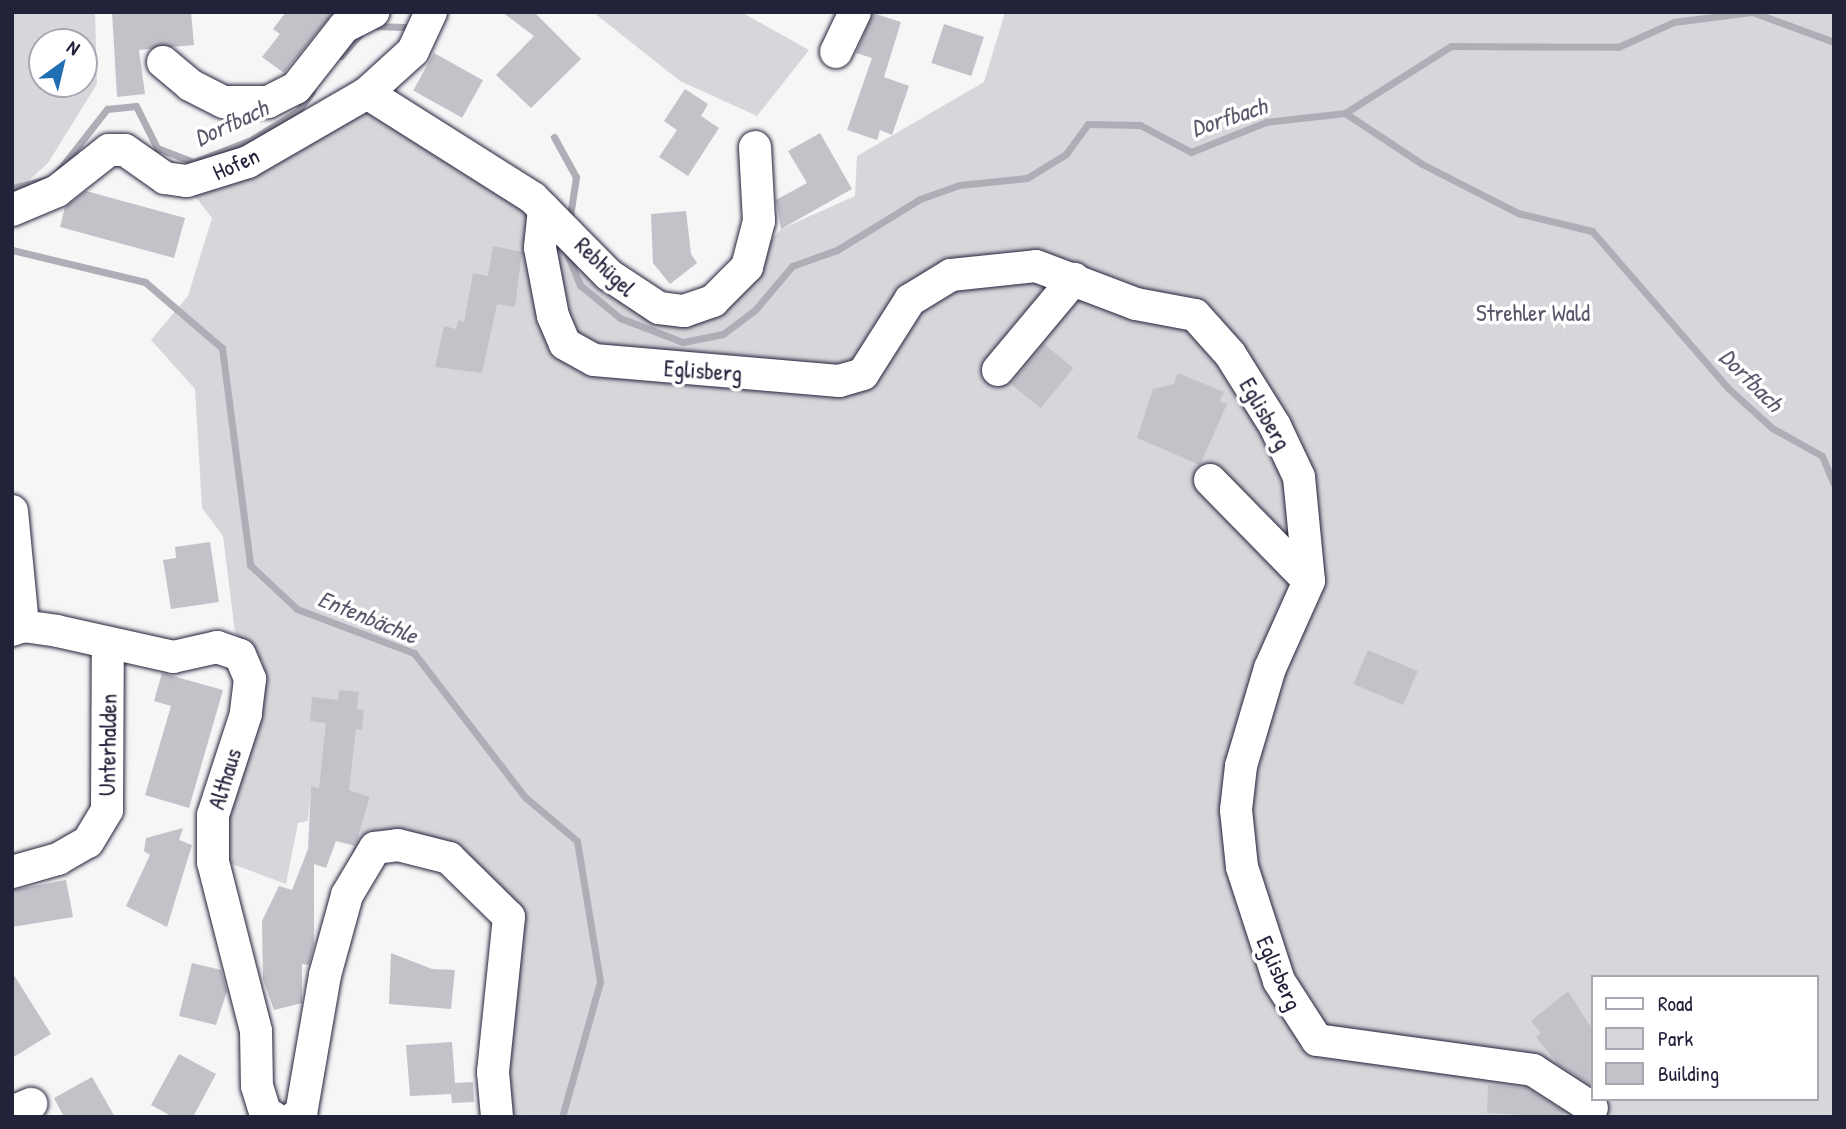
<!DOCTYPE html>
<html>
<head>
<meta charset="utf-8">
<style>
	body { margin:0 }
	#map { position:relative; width:1846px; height:1129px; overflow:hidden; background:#f6f6f7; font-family:"Patrick Hand",sans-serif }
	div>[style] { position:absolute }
	.green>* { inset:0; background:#d7d7db }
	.stream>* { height:7px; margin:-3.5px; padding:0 3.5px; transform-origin:3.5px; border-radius:3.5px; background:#aeaeb7 }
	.building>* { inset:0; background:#c2c2c9; transform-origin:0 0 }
	.roads { filter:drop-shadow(0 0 2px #22223b) drop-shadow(0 0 2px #22223b) }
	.minor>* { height:32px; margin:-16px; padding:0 16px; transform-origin:16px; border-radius:16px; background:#fff }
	span { translate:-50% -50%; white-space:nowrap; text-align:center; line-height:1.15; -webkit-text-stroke:7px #fff; paint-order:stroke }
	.street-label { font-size:23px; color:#22223b }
	.park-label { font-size:23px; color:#58586b }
	.water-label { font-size:24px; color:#5a5a6d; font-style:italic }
	.frame { position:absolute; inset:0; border:14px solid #22223b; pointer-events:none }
	.legend { position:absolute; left:1591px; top:975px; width:228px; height:126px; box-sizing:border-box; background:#fff; border:2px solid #a7a7b1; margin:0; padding:9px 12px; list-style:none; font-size:21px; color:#22223b }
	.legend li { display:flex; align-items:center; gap:14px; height:35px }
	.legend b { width:35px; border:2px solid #a7a7b1 }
	.north { position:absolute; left:28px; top:28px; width:70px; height:70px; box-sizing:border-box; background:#fff; border:2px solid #a7a7b1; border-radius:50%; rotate:34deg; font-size:19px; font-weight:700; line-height:28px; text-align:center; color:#22223b }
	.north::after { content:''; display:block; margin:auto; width:24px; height:32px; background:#1f6fb2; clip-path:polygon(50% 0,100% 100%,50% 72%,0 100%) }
</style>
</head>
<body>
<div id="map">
	<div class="green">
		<i style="clip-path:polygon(evenodd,12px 12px,95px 12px,97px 84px,48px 163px,12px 196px,12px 12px,42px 42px,84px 42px,84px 84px,42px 84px,42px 42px)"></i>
		<i style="clip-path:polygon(593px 12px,741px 12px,809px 50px,757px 116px,680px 81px)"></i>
		<i style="clip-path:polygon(evenodd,1005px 12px,1834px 12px,1834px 1117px,497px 1117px,509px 917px,482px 885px,398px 845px,345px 875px,370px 797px,329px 784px,327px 789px,311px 787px,308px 821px,298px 823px,286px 884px,224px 861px,228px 806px,263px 662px,235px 633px,223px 536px,202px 508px,195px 389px,151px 340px,188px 296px,212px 218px,194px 195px,363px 103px,684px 311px,747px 267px,781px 229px,855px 196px,857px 156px,984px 82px,1005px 12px,1592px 977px,1816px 977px,1816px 1099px,1592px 1099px,1592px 977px)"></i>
	</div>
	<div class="stream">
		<i style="left:1752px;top:12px;width:87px;rotate:20.1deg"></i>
		<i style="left:373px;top:26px;width:31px;rotate:2deg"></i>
		<i style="left:341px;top:56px;width:30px;rotate:-49deg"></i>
		<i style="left:1345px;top:113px;width:125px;rotate:-32.3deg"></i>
		<i style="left:1451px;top:46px;width:167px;rotate:0.3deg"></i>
		<i style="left:1618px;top:47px;width:61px;rotate:-24.1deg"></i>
		<i style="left:1674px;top:22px;width:78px;rotate:-7.4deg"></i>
		<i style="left:554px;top:137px;width:46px;rotate:61.2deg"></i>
		<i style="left:576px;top:177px;width:47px;rotate:98.7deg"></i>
		<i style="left:12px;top:188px;width:42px;rotate:-13.7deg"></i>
		<i style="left:53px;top:178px;width:88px;rotate:-52deg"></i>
		<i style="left:107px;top:109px;width:29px;rotate:-6deg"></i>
		<i style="left:136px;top:106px;width:47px;rotate:63.4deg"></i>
		<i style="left:157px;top:148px;width:40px;rotate:21deg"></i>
		<i style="left:194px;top:162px;width:61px;rotate:-21.1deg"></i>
		<i style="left:251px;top:140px;width:55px;rotate:-31.7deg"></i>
		<i style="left:298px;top:111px;width:24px;rotate:-54deg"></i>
		<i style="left:562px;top:241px;width:48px;rotate:67.8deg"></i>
		<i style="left:580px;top:285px;width:52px;rotate:39.5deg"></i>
		<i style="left:620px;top:318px;width:67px;rotate:20.9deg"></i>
		<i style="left:683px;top:342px;width:41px;rotate:-11.3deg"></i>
		<i style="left:723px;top:334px;width:40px;rotate:-37deg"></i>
		<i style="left:755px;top:310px;width:57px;rotate:-49.9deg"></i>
		<i style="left:792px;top:266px;width:48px;rotate:-19.6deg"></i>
		<i style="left:837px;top:250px;width:97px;rotate:-31.6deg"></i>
		<i style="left:920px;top:199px;width:41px;rotate:-19.7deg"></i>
		<i style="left:959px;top:185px;width:68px;rotate:-5.9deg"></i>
		<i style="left:1027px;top:178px;width:46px;rotate:-31.6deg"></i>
		<i style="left:1066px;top:154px;width:37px;rotate:-54deg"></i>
		<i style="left:1088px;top:124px;width:52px;rotate:1.1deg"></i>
		<i style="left:1140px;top:125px;width:58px;rotate:27.9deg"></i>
		<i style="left:1191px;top:152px;width:81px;rotate:-21.8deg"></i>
		<i style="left:1266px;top:122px;width:80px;rotate:-6.5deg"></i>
		<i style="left:1345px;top:113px;width:92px;rotate:33.5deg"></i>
		<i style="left:1422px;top:164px;width:108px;rotate:27deg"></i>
		<i style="left:1518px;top:213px;width:76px;rotate:13.7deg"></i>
		<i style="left:1592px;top:231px;width:209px;rotate:49.1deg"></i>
		<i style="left:1729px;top:389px;width:58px;rotate:42.2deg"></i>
		<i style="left:1772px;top:428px;width:57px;rotate:29.2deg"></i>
		<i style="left:1822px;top:456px;width:30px;rotate:67deg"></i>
		<i style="left:12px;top:250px;width:137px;rotate:13.5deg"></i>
		<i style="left:145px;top:282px;width:101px;rotate:40.6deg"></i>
		<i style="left:222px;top:348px;width:219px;rotate:82.6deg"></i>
		<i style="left:250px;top:565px;width:64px;rotate:43.1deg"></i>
		<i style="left:297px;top:609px;width:125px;rotate:20.6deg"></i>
		<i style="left:414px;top:653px;width:182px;rotate:52.4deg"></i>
		<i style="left:525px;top:797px;width:68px;rotate:40.2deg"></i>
		<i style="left:577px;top:841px;width:143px;rotate:80.7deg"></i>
		<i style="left:600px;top:982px;width:140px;rotate:105.7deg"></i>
	</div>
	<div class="building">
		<i style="clip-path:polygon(112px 12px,191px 12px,194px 45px,139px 50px,145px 94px,117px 97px)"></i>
		<i style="clip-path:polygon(286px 12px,334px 12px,284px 73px,262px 57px,280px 34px,273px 29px)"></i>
		<i style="clip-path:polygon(502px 12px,534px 12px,581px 59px,531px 108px,496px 75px,534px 36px)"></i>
		<i style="clip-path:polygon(873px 13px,901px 22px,884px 77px,909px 86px,892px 135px,880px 130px,877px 140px,847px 130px,872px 58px,856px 53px)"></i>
		<i style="left:944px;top:24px;width:42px;height:41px;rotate:18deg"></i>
		<i style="left:434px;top:53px;width:56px;height:43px;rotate:29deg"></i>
		<i style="clip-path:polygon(685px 89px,708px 104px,701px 116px,719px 128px,688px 176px,659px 157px,677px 130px,664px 121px)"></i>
		<i style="clip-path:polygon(820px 133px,852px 189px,781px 229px,776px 200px,807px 183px,788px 151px)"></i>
		<i style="clip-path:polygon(86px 191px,185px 218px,174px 258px,60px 227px,65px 207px)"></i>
		<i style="clip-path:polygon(686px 211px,691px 254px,697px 263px,670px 284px,653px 263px,651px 214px)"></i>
		<i style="clip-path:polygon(493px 246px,522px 252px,515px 307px,497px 304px,482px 373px,435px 367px,444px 326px,456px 329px,458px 320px,464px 322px,473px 273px,488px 276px)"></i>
		<i style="left:1044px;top:344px;width:38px;height:52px;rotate:39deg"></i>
		<i style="clip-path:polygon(1178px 373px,1224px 392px,1220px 401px,1227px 404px,1200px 465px,1137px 438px,1153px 389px,1174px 384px)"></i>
		<i style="clip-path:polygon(210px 542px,219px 602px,171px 609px,163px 560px,176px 558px,175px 547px)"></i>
		<i style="left:1368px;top:650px;width:54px;height:37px;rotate:23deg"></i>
		<i style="clip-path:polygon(162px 673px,223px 690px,189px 808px,145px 795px,171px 706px,154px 701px)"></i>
		<i style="clip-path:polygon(339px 690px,359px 692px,357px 709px,364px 710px,362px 730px,356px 729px,349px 790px,370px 797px,355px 846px,336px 841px,326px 868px,314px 864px,314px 944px,309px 965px,302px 964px,302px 1003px,274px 1010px,263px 979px,262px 921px,279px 886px,292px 890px,308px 849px,311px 786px,319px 788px,326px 723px,310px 721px,312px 697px,338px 700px)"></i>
		<i style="clip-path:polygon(183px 828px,179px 840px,192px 845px,167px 927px,126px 906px,150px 855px,144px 851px,146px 838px)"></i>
		<i style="clip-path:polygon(66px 880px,73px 917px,12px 927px,12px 890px)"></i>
		<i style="clip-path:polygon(391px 953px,432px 969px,455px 970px,451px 1009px,389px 1004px)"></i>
		<i style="clip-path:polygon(192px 963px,221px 970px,227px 991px,216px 1025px,179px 1016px)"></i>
		<i style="clip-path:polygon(12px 972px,51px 1034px,12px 1058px)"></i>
		<i style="clip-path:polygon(1568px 991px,1592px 1029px,1592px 1086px,1558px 1064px,1536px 1037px,1541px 1033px,1531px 1021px)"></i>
		<i style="clip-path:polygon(452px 1042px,455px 1083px,473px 1082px,474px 1102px,452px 1103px,451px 1094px,410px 1096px,406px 1045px)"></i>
		<i style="clip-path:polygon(179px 1054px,216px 1074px,193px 1117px,173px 1117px,151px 1105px)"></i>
		<i style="clip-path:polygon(92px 1077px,115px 1117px,64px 1117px,54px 1098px)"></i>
		<i style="clip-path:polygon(1488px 1085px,1526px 1088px,1565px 1112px,1559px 1117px,1487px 1113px)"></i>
	</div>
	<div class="roads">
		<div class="minor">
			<i style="left:836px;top:52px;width:44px;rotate:-64.6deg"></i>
			<i style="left:163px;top:62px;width:35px;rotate:40deg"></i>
			<i style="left:190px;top:85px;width:38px;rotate:27deg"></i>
			<i style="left:224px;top:102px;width:44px"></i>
			<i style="left:268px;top:102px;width:31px;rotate:-27deg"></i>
			<i style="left:296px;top:88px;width:78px;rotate:-51.8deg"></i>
			<i style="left:344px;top:27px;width:33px;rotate:-27deg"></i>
			<i style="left:367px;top:93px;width:196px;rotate:32.3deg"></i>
			<i style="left:533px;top:198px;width:108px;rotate:45.4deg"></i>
			<i style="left:609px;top:275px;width:60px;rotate:33.4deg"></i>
			<i style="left:659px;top:308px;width:25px;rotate:7deg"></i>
			<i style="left:684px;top:311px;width:31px;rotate:-19deg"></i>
			<i style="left:713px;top:301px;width:48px;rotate:-45deg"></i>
			<i style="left:747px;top:267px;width:48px;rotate:-75.4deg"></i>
			<i style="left:759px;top:221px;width:74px;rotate:-93.1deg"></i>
			<i style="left:544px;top:209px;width:39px;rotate:96deg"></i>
			<i style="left:540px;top:248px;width:69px;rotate:79.2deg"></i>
			<i style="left:553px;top:316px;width:30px;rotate:67deg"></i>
			<i style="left:565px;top:344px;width:33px;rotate:29deg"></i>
			<i style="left:594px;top:360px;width:246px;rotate:4.9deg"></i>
			<i style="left:839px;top:381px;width:25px;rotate:-16deg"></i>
			<i style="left:863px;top:374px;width:88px;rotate:-57.6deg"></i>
			<i style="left:910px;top:300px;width:48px;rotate:-31.4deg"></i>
			<i style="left:951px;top:275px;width:85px;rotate:-6deg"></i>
			<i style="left:1036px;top:266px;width:107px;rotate:20.8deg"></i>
			<i style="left:1136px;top:304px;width:60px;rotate:10.6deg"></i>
			<i style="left:1195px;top:315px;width:52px;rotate:48.1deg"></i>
			<i style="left:1230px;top:354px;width:85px;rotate:58deg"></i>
			<i style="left:1275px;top:426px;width:56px;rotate:64.8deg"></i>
			<i style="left:1299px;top:477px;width:104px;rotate:84.5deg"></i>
			<i style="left:1309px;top:581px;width:95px;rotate:114.1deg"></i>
			<i style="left:1270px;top:668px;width:102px;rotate:106.5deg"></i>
			<i style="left:1241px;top:766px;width:44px;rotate:96.5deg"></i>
			<i style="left:1236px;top:810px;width:57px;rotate:84deg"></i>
			<i style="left:1242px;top:867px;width:120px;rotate:72deg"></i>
			<i style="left:1279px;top:981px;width:70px;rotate:57.2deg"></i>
			<i style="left:1317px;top:1040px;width:218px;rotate:7.9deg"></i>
			<i style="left:1533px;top:1070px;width:70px;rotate:32.8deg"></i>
			<i style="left:12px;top:210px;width:49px;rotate:-22.9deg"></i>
			<i style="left:57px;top:191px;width:66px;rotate:-38.3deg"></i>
			<i style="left:109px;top:150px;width:16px"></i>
			<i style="left:125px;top:150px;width:49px;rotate:35deg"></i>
			<i style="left:165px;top:178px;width:22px;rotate:8deg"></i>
			<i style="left:187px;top:181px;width:64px;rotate:-17.3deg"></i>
			<i style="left:248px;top:162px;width:138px;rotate:-30.1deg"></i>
			<i style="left:367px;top:93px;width:62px;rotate:-42.4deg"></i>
			<i style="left:413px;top:51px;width:43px;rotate:-65.2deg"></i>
			<i style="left:998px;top:370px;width:119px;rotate:-50.1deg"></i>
			<i style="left:1210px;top:480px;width:141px;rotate:45.6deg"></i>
			<i style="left:12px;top:511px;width:116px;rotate:84.5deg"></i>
			<i style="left:12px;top:630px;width:12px;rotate:-20deg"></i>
			<i style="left:23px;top:626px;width:34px;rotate:8deg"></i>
			<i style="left:57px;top:631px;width:119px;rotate:12.6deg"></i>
			<i style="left:173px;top:657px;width:45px;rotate:-12.8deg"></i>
			<i style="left:217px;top:647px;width:24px;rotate:19deg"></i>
			<i style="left:240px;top:655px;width:26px;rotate:67deg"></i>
			<i style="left:250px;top:679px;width:35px;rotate:97deg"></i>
			<i style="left:246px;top:714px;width:106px;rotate:108.1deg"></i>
			<i style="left:213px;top:815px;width:47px;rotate:90deg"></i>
			<i style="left:213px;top:862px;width:174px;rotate:75.7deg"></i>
			<i style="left:256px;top:1031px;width:55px;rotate:89deg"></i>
			<i style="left:257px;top:1086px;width:28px;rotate:73deg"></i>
			<i style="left:265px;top:1113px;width:9px;rotate:27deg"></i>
			<i style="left:12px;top:872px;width:48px;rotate:-15.8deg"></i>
			<i style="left:58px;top:859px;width:34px;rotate:-30deg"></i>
			<i style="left:88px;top:842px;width:37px;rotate:-59deg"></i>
			<i style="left:107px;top:810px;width:166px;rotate:-89.7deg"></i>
			<i style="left:12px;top:1112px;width:21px;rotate:-23deg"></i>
			<i style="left:295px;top:1117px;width:7px;rotate:-27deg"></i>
			<i style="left:301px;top:1114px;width:141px;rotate:-80.2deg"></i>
			<i style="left:325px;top:975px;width:83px;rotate:-74.6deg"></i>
			<i style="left:347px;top:895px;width:55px;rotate:-59.2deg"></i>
			<i style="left:375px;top:848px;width:23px;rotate:-7deg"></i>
			<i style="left:398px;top:845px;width:53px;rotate:14.3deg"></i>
			<i style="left:449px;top:858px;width:84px;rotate:44.5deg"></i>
			<i style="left:509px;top:917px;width:156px;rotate:95.9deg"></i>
			<i style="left:493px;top:1072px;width:45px;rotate:84.9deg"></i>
		</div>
	</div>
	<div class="street-label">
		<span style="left:236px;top:164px;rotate:-24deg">Hofen</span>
		<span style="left:605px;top:267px;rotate:44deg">Rebhügel</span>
		<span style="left:703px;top:371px;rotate:4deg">Eglisberg</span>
		<span style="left:1265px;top:414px;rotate:60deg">Eglisberg</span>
		<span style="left:108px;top:745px;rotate:-89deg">Unterhalden</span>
		<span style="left:225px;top:779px;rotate:-73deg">Althaus</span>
		<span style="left:1279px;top:973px;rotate:66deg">Eglisberg</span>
	</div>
	<div class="park-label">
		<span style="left:1533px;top:313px">Strehler Wald</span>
	</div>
	<div class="water-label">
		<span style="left:1229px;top:117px;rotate:-18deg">Dorfbach</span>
		<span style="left:231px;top:123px;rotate:-25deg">Dorfbach</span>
		<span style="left:1751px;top:380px;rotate:45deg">Dorfbach</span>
		<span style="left:368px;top:617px;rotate:22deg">Entenbächle</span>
	</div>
	<div class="frame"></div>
	<ul class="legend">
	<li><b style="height:9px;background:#fff"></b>Road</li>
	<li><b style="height:19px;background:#d7d7db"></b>Park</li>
	<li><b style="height:19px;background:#c2c2c9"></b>Building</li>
	</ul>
	<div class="north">N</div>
</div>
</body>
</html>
